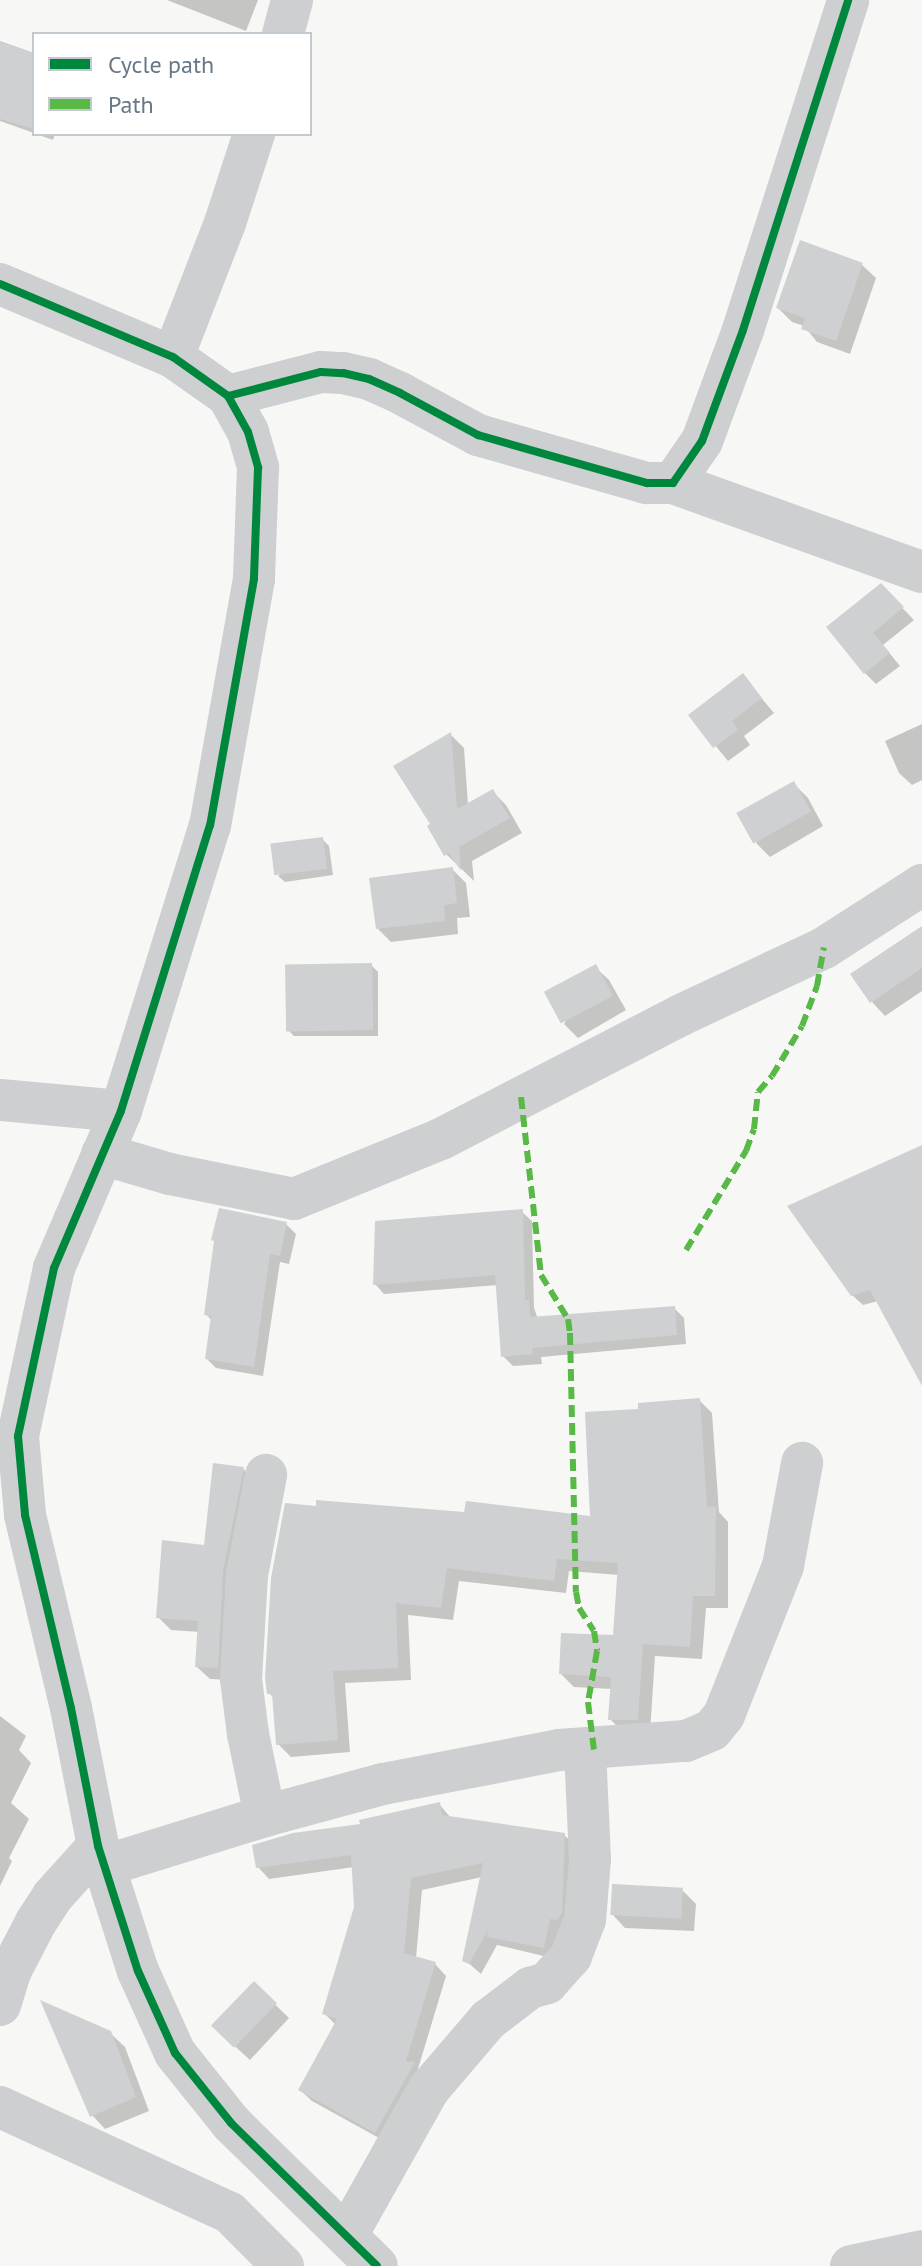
<!DOCTYPE html>
<html>
<head>
<meta charset="utf-8">
<style>
	body { margin:0 }
	#map { position:relative; width:922px; height:2266px; overflow:hidden; background:#f7f7f6; font-family:"PT Sans",sans-serif }
	div>[style] { position:absolute }
	.shadow>* { inset:0; background:#0003 }
	.building>* { inset:0; background:#cfd0d1; transform-origin:0 0 }
	.minor>* { height:42px; margin:-21px; padding:0 21px; transform-origin:21px; border-radius:21px; background:#cdcfd0 }
	.quiet>* { height:6px; margin-top:-3px; transform-origin:0; background:repeating-linear-gradient(90deg,#58b947 0 12px,transparent 0 18px) }
	.cycleway>* { height:8px; margin:-4px; padding:0 4px; transform-origin:4px; border-radius:4px; background:#00873e }
	span { translate:-50% -50%; white-space:nowrap; text-align:center; line-height:1.15; -webkit-text-stroke:8px #fff; paint-order:stroke }
	.legend { position:absolute; left:32px; top:32px; width:280px; height:104px; box-sizing:border-box; background:#fff; border:2px solid #c2c9cf; margin:0; padding:10px 14px; list-style:none; font-size:24px; color:#677786 }
	.legend li { display:flex; align-items:center; gap:16px; height:40px }
	.legend b { width:40px; border:2px solid #c2c9cf }
</style>
</head>
<body>
<div id="map">
	<div class="shadow">
		<i style="clip-path:polygon(167px 0,258px 0,246px 31px)"></i>
		<i style="clip-path:polygon(0 41px,34px 53px,34px 133px,0 121px)"></i>
		<i style="clip-path:polygon(36px 134px,55px 134px,53px 140px)"></i>
		<i style="clip-path:polygon(862px 265px,876px 278px,850px 354px,817px 342px,804px 326px,792px 322px,778px 308px)"></i>
		<i style="clip-path:polygon(880px 585px,914px 620px,883px 645px,900px 666px,876px 684px,865px 673px)"></i>
		<i style="clip-path:polygon(743px 676px,774px 713px,744px 736px,750px 745px,728px 761px,691px 716px)"></i>
		<i style="clip-path:polygon(922px 724px,922px 780px,912px 785px,899px 773px,885px 741px)"></i>
		<i style="clip-path:polygon(451px 735px,464px 748px,468px 805px,492px 791px,506px 805px,522px 833px,472px 861px,474px 881px,446px 854px)"></i>
		<i style="clip-path:polygon(794px 784px,808px 798px,823px 826px,770px 857px,756px 843px)"></i>
		<i style="clip-path:polygon(322px 839px,329px 846px,333px 875px,285px 882px,278px 876px)"></i>
		<i style="clip-path:polygon(452px 869px,466px 883px,470px 917px,457px 918px,458px 934px,391px 942px,378px 929px)"></i>
		<i style="clip-path:polygon(922px 928px,922px 991px,885px 1016px,872px 1002px)"></i>
		<i style="clip-path:polygon(371px 965px,378px 972px,378px 1036px,294px 1036px,288px 1030px)"></i>
		<i style="clip-path:polygon(595px 967px,609px 980px,626px 1010px,578px 1038px,564px 1024px)"></i>
		<i style="clip-path:polygon(922px 1153px,922px 1333px,878px 1301px,863px 1305px,852px 1295px)"></i>
		<i style="clip-path:polygon(522px 1212px,532px 1221px,534px 1308px,538px 1319px,674px 1308px,684px 1318px,686px 1344px,541px 1357px,542px 1364px,513px 1366px,503px 1356px,498px 1285px,384px 1294px,375px 1284px)"></i>
		<i style="clip-path:polygon(286px 1224px,296px 1234px,289px 1264px,280px 1262px,263px 1376px,216px 1368px,207px 1359px,212px 1321px,206px 1314px)"></i>
		<i style="clip-path:polygon(699px 1400px,712px 1413px,719px 1512px,728px 1522px,728px 1608px,706px 1608px,702px 1659px,655px 1656px,650px 1733px,623px 1732px,610px 1719px,612px 1689px,574px 1687px,561px 1674px,615px 1637px,619px 1575px,569px 1571px,566px 1593px,459px 1581px,453px 1620px,408px 1615px,411px 1680px,345px 1683px,350px 1752px,291px 1757px,278px 1744px,275px 1699px,269px 1693px,466px 1514px,592px 1518px,640px 1411px)"></i>
		<i style="clip-path:polygon(243px 1469px,256px 1481px,230px 1680px,210px 1679px,197px 1667px,200px 1632px,171px 1630px,158px 1617px,206px 1547px)"></i>
		<i style="clip-path:polygon(0 1716px,26px 1736px,19px 1750px,31px 1763px,11px 1803px,29px 1819px,9px 1858px,12px 1861px,0 1886px)"></i>
		<i style="clip-path:polygon(439px 1804px,451px 1818px,564px 1835px,576px 1846px,572px 1925px,556px 1959px,497px 1945px,481px 1974px,465px 1960px,482px 1877px,422px 1890px,416px 1958px,435px 1964px,446px 1976px,418px 2069px,425px 2076px,388px 2143px,312px 2101px,300px 2090px,336px 2025px,324px 2013px,356px 1907px,354px 1867px,269px 1879px,258px 1867px,362px 1825px)"></i>
		<i style="clip-path:polygon(682px 1890px,696px 1904px,694px 1931px,625px 1928px,612px 1914px)"></i>
		<i style="clip-path:polygon(254px 1984px,289px 2018px,250px 2060px,228px 2040px)"></i>
		<i style="clip-path:polygon(110px 2033px,125px 2047px,149px 2111px,105px 2129px,92px 2115px)"></i>
	</div>
	<div class="building">
		<i style="clip-path:polygon(0 42px,34px 53px,34px 129px,0 119px)"></i>
		<i style="clip-path:polygon(800px 240px,863px 263px,836px 341px,801px 329px,805px 318px,776px 308px)"></i>
		<i style="clip-path:polygon(881px 583px,904px 607px,873px 633px,890px 653px,864px 674px,826px 627px)"></i>
		<i style="clip-path:polygon(743px 673px,762px 698px,732px 721px,738px 730px,713px 748px,688px 715px)"></i>
		<i style="clip-path:polygon(451px 732px,457px 809px,493px 789px,510px 818px,459px 847px,461px 871px,449px 853px,444px 856px,427px 826px,430px 824px,393px 766px)"></i>
		<i style="left:794px;top:781px;width:35px;height:66px;rotate:61deg"></i>
		<i style="left:323px;top:837px;width:32px;height:53px;rotate:83deg"></i>
		<i style="clip-path:polygon(453px 867px,457px 903px,444px 905px,445px 921px,376px 929px,369px 878px)"></i>
		<i style="clip-path:polygon(922px 926px,922px 968px,870px 1003px,850px 974px)"></i>
		<i style="left:372px;top:963px;width:67px;height:87px;rotate:89deg"></i>
		<i style="left:596px;top:964px;width:36px;height:59px;rotate:62deg"></i>
		<i style="clip-path:polygon(922px 1145px,922px 1386px,870px 1290px,851px 1296px,787px 1206px)"></i>
		<i style="clip-path:polygon(219px 1208px,287px 1222px,280px 1256px,270px 1254px,254px 1367px,205px 1359px,211px 1316px,204px 1315px,214px 1241px,211px 1240px)"></i>
		<i style="clip-path:polygon(523px 1209px,525px 1300px,529px 1300px,530px 1317px,675px 1306px,677px 1335px,532px 1348px,533px 1354px,501px 1357px,495px 1275px,373px 1285px,375px 1221px)"></i>
		<i style="clip-path:polygon(700px 1398px,707px 1506px,716px 1507px,715px 1596px,693px 1596px,690px 1647px,643px 1644px,638px 1720px,608px 1720px,611px 1677px,559px 1674px,561px 1633px,613px 1635px,618px 1563px,557px 1559px,554px 1581px,447px 1568px,441px 1608px,396px 1603px,398px 1668px,333px 1671px,338px 1740px,276px 1745px,272px 1694px,267px 1694px,265px 1678px,271px 1578px,285px 1503px,316px 1506px,316px 1500px,464px 1512px,466px 1501px,590px 1516px,585px 1412px,638px 1409px,638px 1403px)"></i>
		<i style="clip-path:polygon(213px 1463px,244px 1467px,223px 1571px,218px 1668px,195px 1667px,198px 1621px,156px 1618px,162px 1540px,204px 1545px)"></i>
		<i style="clip-path:polygon(440px 1802px,442px 1815px,565px 1833px,562px 1913px,557px 1920px,550px 1919px,544px 1948px,487px 1937px,488px 1930px,469px 1964px,462px 1961px,483px 1863px,411px 1878px,404px 1953px,436px 1962px,406px 2061px,415px 2062px,375px 2133px,298px 2090px,337px 2019px,322px 2014px,354px 1907px,351px 1855px,256px 1868px,252px 1845px,293px 1833px,360px 1824px,359px 1820px)"></i>
		<i style="left:612px;top:1884px;width:71px;height:31px;rotate:3deg"></i>
		<i style="left:254px;top:1981px;width:32px;height:62px;rotate:44deg"></i>
		<i style="clip-path:polygon(40px 2000px,111px 2031px,136px 2097px,90px 2117px)"></i>
	</div>
	<div class="minor">
		<i style="left:283px;top:34px;width:35px;rotate:-75deg"></i>
		<i style="left:0;top:284px;width:188px;rotate:22.9deg"></i>
		<i style="left:173px;top:357px;width:67px;rotate:35.3deg"></i>
		<i style="left:228px;top:396px;width:41px;rotate:60.9deg"></i>
		<i style="left:248px;top:432px;width:37px;rotate:74deg"></i>
		<i style="left:258px;top:468px;width:111px;rotate:92.1deg"></i>
		<i style="left:254px;top:579px;width:250px;rotate:100.1deg"></i>
		<i style="left:210px;top:825px;width:300px;rotate:107.3deg"></i>
		<i style="left:121px;top:1111px;width:171px;rotate:113.1deg"></i>
		<i style="left:54px;top:1268px;width:172px;rotate:102.1deg"></i>
		<i style="left:18px;top:1436px;width:79px;rotate:84.9deg"></i>
		<i style="left:25px;top:1515px;width:198px;rotate:76.6deg"></i>
		<i style="left:71px;top:1708px;width:141px;rotate:78.9deg"></i>
		<i style="left:98px;top:1846px;width:131px;rotate:72.3deg"></i>
		<i style="left:138px;top:1971px;width:90px;rotate:65.7deg"></i>
		<i style="left:175px;top:2053px;width:90px;rotate:51.3deg"></i>
		<i style="left:231px;top:2123px;width:204px;rotate:44.4deg"></i>
		<i style="left:173px;top:357px;width:144px;rotate:-68.8deg"></i>
		<i style="left:225px;top:223px;width:94px;rotate:-72deg"></i>
		<i style="left:228px;top:396px;width:96px;rotate:-14.5deg"></i>
		<i style="left:321px;top:372px;width:22px;rotate:3deg"></i>
		<i style="left:343px;top:373px;width:27px;rotate:13deg"></i>
		<i style="left:369px;top:379px;width:34px;rotate:24deg"></i>
		<i style="left:400px;top:393px;width:89px;rotate:28.3deg"></i>
		<i style="left:478px;top:435px;width:176px;rotate:15.9deg"></i>
		<i style="left:647px;top:483px;width:26px"></i>
		<i style="left:673px;top:483px;width:51px;rotate:-55.4deg"></i>
		<i style="left:702px;top:441px;width:118px;rotate:-69.7deg"></i>
		<i style="left:743px;top:330px;width:346px;rotate:-72.3deg"></i>
		<i style="left:673px;top:483px;width:264px;rotate:19.7deg"></i>
		<i style="left:0;top:1100px;width:121px;rotate:5.2deg"></i>
		<i style="left:102px;top:1154px;width:71px;rotate:16.4deg"></i>
		<i style="left:170px;top:1174px;width:126px;rotate:11.4deg"></i>
		<i style="left:294px;top:1199px;width:159px;rotate:-22.2deg"></i>
		<i style="left:441px;top:1139px;width:270px;rotate:-27.3deg"></i>
		<i style="left:681px;top:1015px;width:158px;rotate:-25.1deg"></i>
		<i style="left:824px;top:948px;width:117px;rotate:-32.7deg"></i>
		<i style="left:265px;top:1816px;width:84px;rotate:-101.7deg"></i>
		<i style="left:248px;top:1734px;width:55px;rotate:-97.3deg"></i>
		<i style="left:241px;top:1679px;width:104px;rotate:-86.7deg"></i>
		<i style="left:247px;top:1575px;width:102px;rotate:-79.2deg"></i>
		<i style="left:107px;top:1865px;width:165px;rotate:-17.2deg"></i>
		<i style="left:265px;top:1816px;width:122px;rotate:-15.2deg"></i>
		<i style="left:383px;top:1784px;width:179px;rotate:-10.9deg"></i>
		<i style="left:559px;top:1750px;width:127px;rotate:-4.1deg"></i>
		<i style="left:686px;top:1741px;width:28px;rotate:-23deg"></i>
		<i style="left:712px;top:1730px;width:19px;rotate:-51deg"></i>
		<i style="left:724px;top:1715px;width:160px;rotate:-68.4deg"></i>
		<i style="left:783px;top:1566px;width:105px;rotate:-79.5deg"></i>
		<i style="left:0;top:2005px;width:37px;rotate:-73deg"></i>
		<i style="left:11px;top:1970px;width:54px;rotate:-62.5deg"></i>
		<i style="left:36px;top:1922px;width:30px;rotate:-57deg"></i>
		<i style="left:52px;top:1897px;width:69px;rotate:-48deg"></i>
		<i style="left:0;top:2107px;width:253px;rotate:24.7deg"></i>
		<i style="left:230px;top:2213px;width:75px;rotate:45deg"></i>
		<i style="left:347px;top:2235px;width:167px;rotate:-60.7deg"></i>
		<i style="left:429px;top:2089px;width:91px;rotate:-49.5deg"></i>
		<i style="left:488px;top:2020px;width:53px;rotate:-37.3deg"></i>
		<i style="left:530px;top:1988px;width:18px;rotate:-16deg"></i>
		<i style="left:547px;top:1983px;width:36px;rotate:-48deg"></i>
		<i style="left:571px;top:1956px;width:39px;rotate:-69deg"></i>
		<i style="left:585px;top:1920px;width:61px;rotate:-85.3deg"></i>
		<i style="left:590px;top:1859px;width:109px;rotate:-92.6deg"></i>
		<i style="left:851px;top:2266px;width:73px;rotate:-11.9deg"></i>
	</div>
	<div class="quiet">
		<i style="left:521px;top:1097px;width:179px;rotate:83.6deg"></i>
		<i style="left:541px;top:1275px;width:52px;rotate:58.5deg"></i>
		<i style="left:568px;top:1319px;width:14px;rotate:82deg"></i>
		<i style="left:570px;top:1333px;width:259px;rotate:88.7deg"></i>
		<i style="left:576px;top:1592px;width:16px;rotate:79deg"></i>
		<i style="left:579px;top:1608px;width:27px;rotate:57deg"></i>
		<i style="left:594px;top:1631px;width:20px;rotate:81deg"></i>
		<i style="left:597px;top:1651px;width:52px;rotate:100deg"></i>
		<i style="left:588px;top:1702px;width:48px;rotate:82.9deg"></i>
		<i style="left:686px;top:1250px;width:116px;rotate:-58.8deg"></i>
		<i style="left:746px;top:1151px;width:23px;rotate:-70deg"></i>
		<i style="left:754px;top:1129px;width:37px;rotate:-84deg"></i>
		<i style="left:758px;top:1092px;width:21px;rotate:-49deg"></i>
		<i style="left:772px;top:1076px;width:58px;rotate:-59deg"></i>
		<i style="left:802px;top:1026px;width:43px;rotate:-69.4deg"></i>
		<i style="left:817px;top:986px;width:39px;rotate:-80deg"></i>
	</div>
	<div class="cycleway">
		<i style="left:0;top:284px;width:188px;rotate:22.9deg"></i>
		<i style="left:173px;top:357px;width:67px;rotate:35.3deg"></i>
		<i style="left:228px;top:396px;width:41px;rotate:60.9deg"></i>
		<i style="left:248px;top:432px;width:37px;rotate:74deg"></i>
		<i style="left:258px;top:468px;width:111px;rotate:92.1deg"></i>
		<i style="left:254px;top:579px;width:250px;rotate:100.1deg"></i>
		<i style="left:210px;top:825px;width:300px;rotate:107.3deg"></i>
		<i style="left:121px;top:1111px;width:171px;rotate:113.1deg"></i>
		<i style="left:54px;top:1268px;width:172px;rotate:102.1deg"></i>
		<i style="left:18px;top:1436px;width:79px;rotate:84.9deg"></i>
		<i style="left:25px;top:1515px;width:198px;rotate:76.6deg"></i>
		<i style="left:71px;top:1708px;width:141px;rotate:78.9deg"></i>
		<i style="left:98px;top:1846px;width:131px;rotate:72.3deg"></i>
		<i style="left:138px;top:1971px;width:90px;rotate:65.7deg"></i>
		<i style="left:175px;top:2053px;width:90px;rotate:51.3deg"></i>
		<i style="left:231px;top:2123px;width:204px;rotate:44.4deg"></i>
		<i style="left:228px;top:396px;width:96px;rotate:-14.5deg"></i>
		<i style="left:321px;top:372px;width:22px;rotate:3deg"></i>
		<i style="left:343px;top:373px;width:27px;rotate:13deg"></i>
		<i style="left:369px;top:379px;width:34px;rotate:24deg"></i>
		<i style="left:400px;top:393px;width:89px;rotate:28.3deg"></i>
		<i style="left:478px;top:435px;width:176px;rotate:15.9deg"></i>
		<i style="left:647px;top:483px;width:26px"></i>
		<i style="left:673px;top:483px;width:51px;rotate:-55.4deg"></i>
		<i style="left:702px;top:441px;width:118px;rotate:-69.7deg"></i>
		<i style="left:743px;top:330px;width:346px;rotate:-72.3deg"></i>
	</div>
	<ul class="legend">
	<li><b style="height:10px;background:#00873e"></b>Cycle path</li>
	<li><b style="height:10px;background:#58b947"></b>Path</li>
	</ul>
</div>
</body>
</html>
